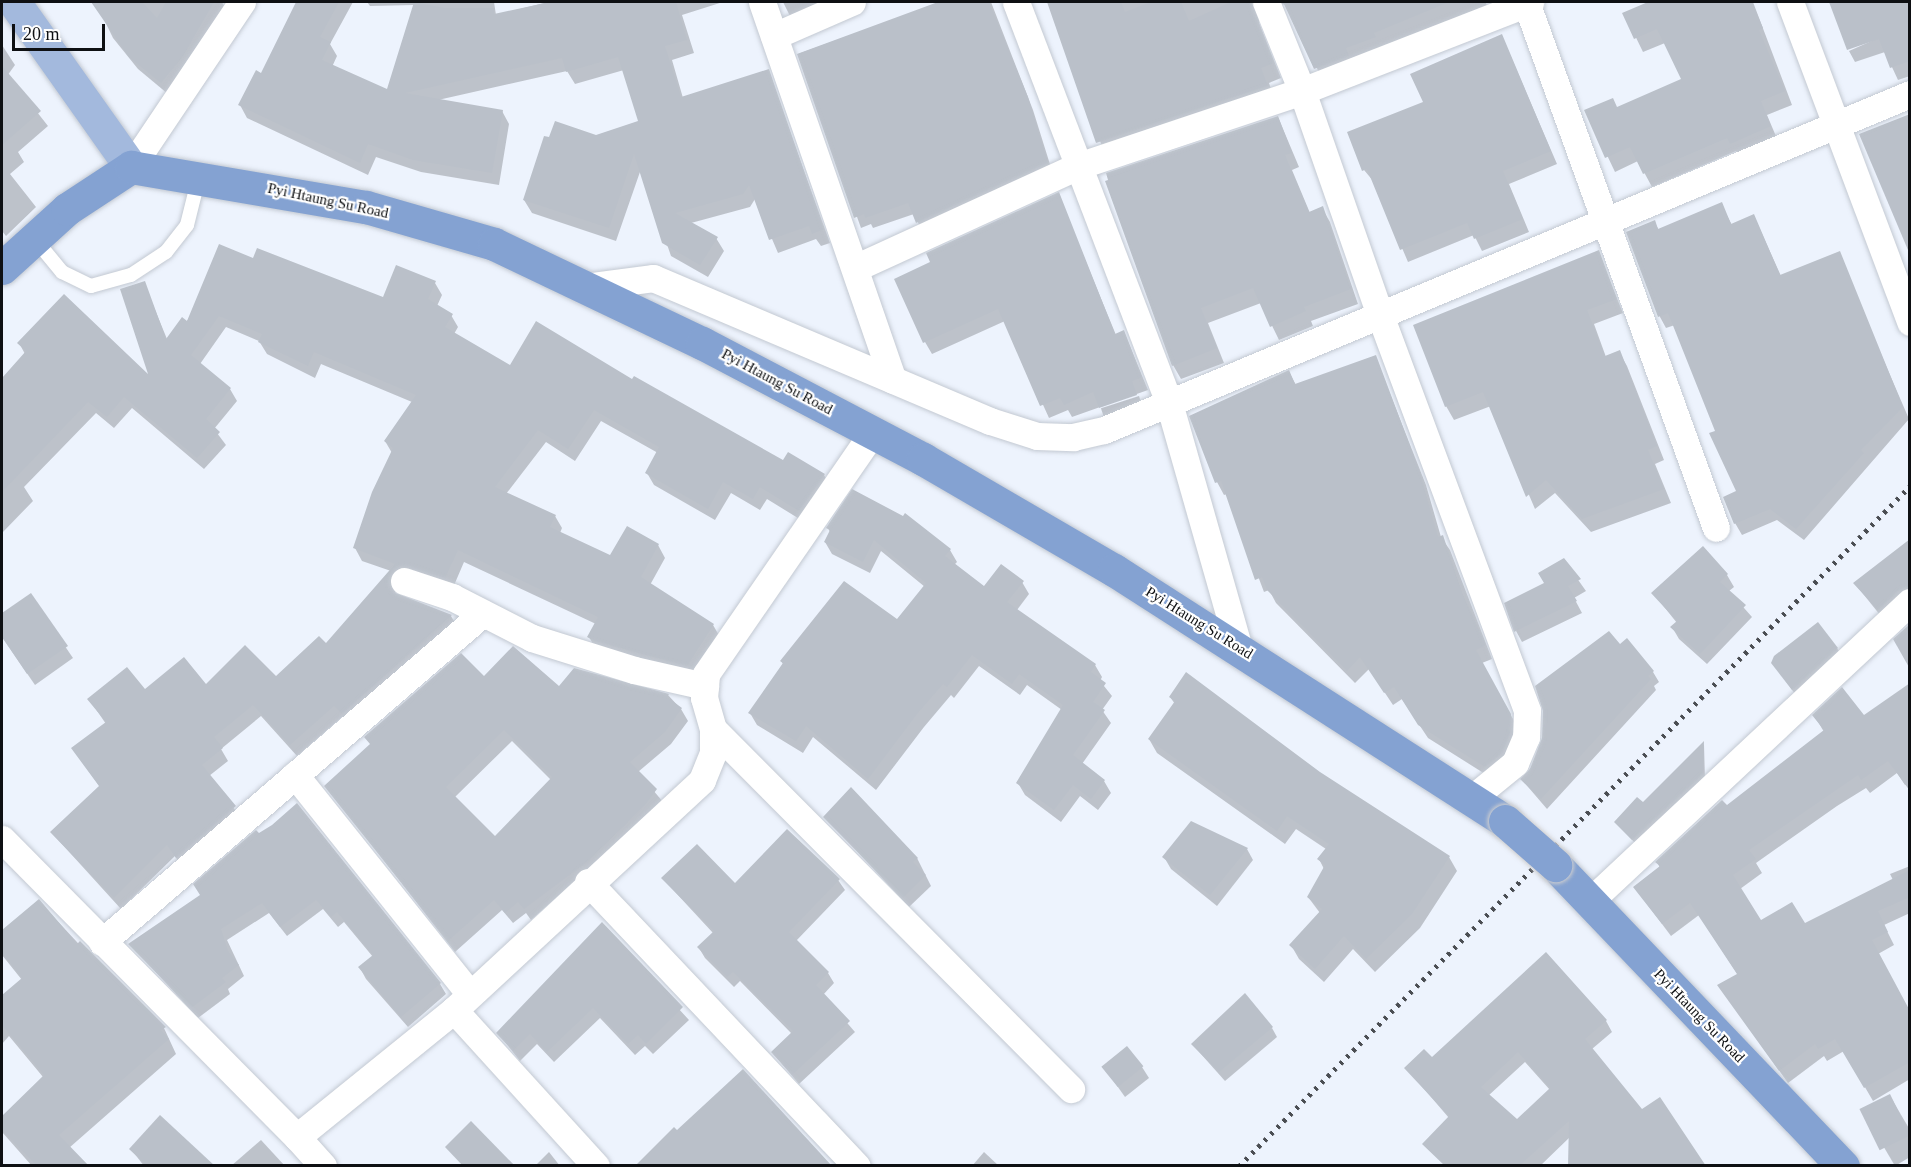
<!DOCTYPE html>
<html>
<head>
<meta charset="utf-8">
<style>
	body { margin:0 }
	#map { position:relative; width:1911px; height:1167px; overflow:hidden; background:#edf3fd; font-family:"Times New Roman",serif }
	div>[style] { position:absolute }
	.shadow>* { inset:0; background:#0003; transform-origin:0 0 }
	.building>* { inset:0; background:#bac0c9; transform-origin:0 0 }
	.roads { filter:drop-shadow(0 0 2px #c3c9d2) drop-shadow(0 0 2px #c3c9d2) }
	.service>* { height:14px; margin:-7px; padding:0 7px; transform-origin:7px; border-radius:7px; background:#fff }
	.minor>* { height:27px; margin:-13.5px; padding:0 13.5px; transform-origin:13.5px; border-radius:13.5px; background:#fff }
	.primary>* { height:33px; margin:-16.5px; padding:0 16.5px; transform-origin:16.5px; border-radius:16.5px; background:#a3b9dd }
	.trunk>* { height:33px; margin:-16.5px; padding:0 16.5px; transform-origin:16.5px; border-radius:16.5px; background:#84a2d2 }
	.rail>* { height:4.5px; margin-top:-2.25px; transform-origin:0; background:repeating-linear-gradient(90deg,#4a4d52 0 3px,transparent 0 9px) }
	.bridges { filter:drop-shadow(0 0 2px #cfcfd0) drop-shadow(0 0 2px #cfcfd0) }
	.trunk-bridge>* { height:33px; margin:-16.5px; padding:0 16.5px; transform-origin:16.5px; border-radius:16.5px; background:#84a2d2 }
	span { translate:-50% -50%; white-space:nowrap; text-align:center; line-height:1.15; -webkit-text-stroke:4.5px #fff; paint-order:stroke }
	.street-label { font-size:15px; color:#0e1013 }
	.frame { position:absolute; inset:0; border:3px solid #0e1013; pointer-events:none }
	.scale { position:absolute; left:12px; top:24px; width:93px; height:27px; box-sizing:border-box; border:3px solid #0e1013; border-top:0; padding-left:8px; font-size:18px; line-height:21px; white-space:nowrap; color:#0e1013; -webkit-text-stroke:4px #fff; paint-order:stroke }
</style>
</head>
<body>
<div id="map">
	<div class="shadow">
		<i style="clip-path:polygon(108px 2px,222px 2px,224px 6px,168px 94px,138px 69px,113px 38px,99px 9px)"></i>
		<i style="clip-path:polygon(299px 2px,353px 2px,330px 44px,337px 56px,332px 67px,388px 91px,414px 5px,370px 6px,367px 2px,494px 2px,496px 15px,548px 2px,723px 2px,682px 15px,694px 53px,672px 60px,683px 98px,768px 71px,830px 243px,821px 246px,816px 239px,778px 253px,755px 199px,750px 207px,691px 223px,716px 238px,724px 251px,708px 277px,671px 256px,641px 169px,616px 241px,532px 213px,524px 200px,596px 137px,639px 122px,624px 70px,575px 84px,567px 71px,438px 100px,502px 111px,509px 124px,499px 185px,421px 172px,376px 157px,368px 175px,247px 118px,240px 105px,261px 75px)"></i>
		<i style="clip-path:polygon(783px 2px,847px 2px,791px 18px)"></i>
		<i style="clip-path:polygon(942px 2px,991px 2px,1033px 110px,1053px 174px,923px 233px,914px 214px,873px 228px,871px 224px,861px 228px,798px 54px)"></i>
		<i style="clip-path:polygon(1049px 2px,1246px 2px,1251px 12px,1251px 2px,1490px 2px,1486px 3px,1489px 12px,1324px 83px,1287px 5px,1269px 2px,1261px 8px,1259px 23px,1281px 78px,1269px 83px,1275px 101px,1106px 157px)"></i>
		<i style="clip-path:polygon(1656px 2px,1753px 2px,1792px 105px,1767px 115px,1778px 141px,1739px 157px,1736px 151px,1652px 187px,1638px 161px,1615px 172px,1586px 111px,1617px 109px,1684px 80px,1665px 43px,1643px 52px,1625px 15px)"></i>
		<i style="clip-path:polygon(1831px 2px,1910px 2px,1910px 76px,1898px 80px,1885px 52px,1855px 62px,1849px 51px,1885px 35px,1848px 49px)"></i>
		<i style="clip-path:polygon(1502px 36px,1557px 164px,1509px 184px,1529px 232px,1482px 251px,1474px 235px,1408px 262px,1374px 182px,1364px 170px,1425px 103px)"></i>
		<i style="clip-path:polygon(2px 45px,15px 65px,2px 83px)"></i>
		<i style="clip-path:polygon(15px 84px,48px 126px,18px 152px,24px 162px,10px 174px,36px 207px,6px 236px,2px 231px,2px 96px)"></i>
		<i style="clip-path:polygon(1278px 117px,1299px 167px,1292px 170px,1310px 213px,1322px 208px,1330px 222px,1358px 304px,1311px 321px,1313px 326px,1279px 340px,1261px 303px,1208px 323px,1224px 363px,1181px 379px,1173px 365px)"></i>
		<i style="clip-path:polygon(1058px 194px,1116px 335px,1124px 332px,1148px 390px,1072px 417px,1068px 410px,1049px 418px,1005px 321px,932px 354px,925px 342px,932px 263px)"></i>
		<i style="clip-path:polygon(1721px 204px,1732px 225px,1754px 216px,1781px 276px,1843px 266px,1909px 419px,1804px 540px,1777px 520px,1742px 535px,1735px 523px,1738px 492px,1717px 432px,1675px 325px,1666px 328px,1660px 317px,1628px 232px,1654px 222px,1659px 230px)"></i>
		<i style="clip-path:polygon(1598px 252px,1623px 313px,1594px 324px,1606px 357px,1619px 352px,1627px 366px,1664px 460px,1655px 464px,1671px 503px,1591px 532px,1555px 493px,1535px 509px,1491px 406px,1454px 420px,1446px 406px)"></i>
		<i style="clip-path:polygon(254px 260px,384px 298px,435px 283px,442px 295px,437px 306px,451px 315px,458px 327px,454px 334px,511px 367px,633px 382px,784px 462px,824px 475px,831px 487px,806px 523px,767px 499px,760px 510px,731px 493px,715px 520px,654px 485px,647px 473px,658px 453px,601px 421px,575px 461px,546px 442px,506px 494px,555px 516px,562px 528px,560px 533px,611px 557px,658px 545px,665px 558px,650px 585px,713px 625px,720px 637px,694px 677px,596px 649px,589px 637px,596px 624px,464px 562px,452px 590px,395px 589px,396px 595px,451px 616px,458px 628px,350px 725px,342px 717px,297px 756px,261px 716px,221px 749px,228px 761px,209px 776px,242px 819px,183px 869px,175px 856px,121px 909px,51px 832px,100px 787px,73px 749px,106px 724px,89px 699px,276px 678px,326px 645px,391px 571px,362px 561px,355px 548px,392px 453px,385px 441px,412px 402px,321px 364px,315px 378px,267px 354px,259px 341px,226px 327px,200px 364px,230px 389px,237px 401px,214px 429px,226px 445px,204px 469px,132px 408px,114px 428px,96px 413px,24px 487px,33px 501px,2px 533px,2px 380px,25px 354px,19px 343px,151px 379px,144px 283px,167px 339px)"></i>
		<i style="clip-path:polygon(1375px 356px,1426px 485px,1441px 537px,1450px 550px,1492px 659px,1482px 663px,1518px 728px,1493px 779px,1428px 738px,1402px 699px,1393px 705px,1369px 669px,1355px 683px,1276px 603px,1269px 590px,1264px 592px,1227px 494px,1224px 495px,1217px 482px,1191px 417px,1289px 372px,1296px 385px)"></i>
		<i style="left:1139px;top:396px;width:13px;height:40px;rotate:72deg"></i>
		<i style="clip-path:polygon(828px 528px,950px 550px,957px 562px,954px 565px,984px 588px,1022px 582px,1029px 594px,1017px 610px,1095px 665px,1102px 677px,1100px 681px,1112px 696px,1102px 710px,1111px 723px,1082px 764px,1104px 781px,1111px 793px,1098px 810px,1080px 796px,1061px 822px,1025px 795px,1018px 783px,1062px 710px,1027px 685px,1020px 695px,979px 666px,954px 698px,951px 695px,924px 727px,876px 790px,813px 737px,803px 753px,757px 725px,750px 713px,783px 664px,781px 661px,897px 621px,925px 587px,881px 551px,870px 573px,832px 554px,825px 542px,830px 532px)"></i>
		<i style="clip-path:polygon(1910px 541px,1910px 593px,1885px 621px,1855px 584px)"></i>
		<i style="clip-path:polygon(1703px 548px,1727px 575px,1734px 587px,1729px 591px,1752px 617px,1707px 664px,1679px 639px,1672px 627px,1677px 623px,1653px 593px)"></i>
		<i style="clip-path:polygon(1564px 560px,1586px 591px,1574px 598px,1582px 613px,1522px 642px,1516px 631px)"></i>
		<i style="clip-path:polygon(30px 595px,73px 658px,35px 685px,2px 637px,2px 614px)"></i>
		<i style="clip-path:polygon(1619px 646px,1653px 672px,1659px 682px,1654px 686px,1656px 690px,1547px 809px,1522px 780px)"></i>
		<i style="clip-path:polygon(1837px 648px,1844px 660px,1800px 701px,1773px 663px)"></i>
		<i style="clip-path:polygon(evenodd,574px 669px,668px 695px,681px 709px,688px 721px,671px 744px,638px 772px,663px 802px,531px 920px,526px 913px,513px 923px,502px 910px,455px 952px,326px 786px,371px 745px,366px 737px,484px 679px,560px 689px,574px 669px,512px 741px,551px 780px,495px 838px,454px 798px,512px 741px)"></i>
		<i style="clip-path:polygon(1842px 689px,1910px 782px,1905px 785px,1897px 773px,1870px 793px,1866px 788px,1837px 806px,1756px 863px,1762px 873px,1740px 889px,1761px 922px,1805px 925px,1893px 880px,1890px 874px,1910px 866px,1910px 913px,1884px 925px,1894px 945px,1878px 954px,1910px 1013px,1910px 1079px,1873px 1101px,1844px 1051px,1827px 1061px,1824px 1056px,1788px 1083px,1719px 986px,1738px 975px,1699px 915px,1671px 936px,1635px 888px,1660px 868px,1657px 862px,1824px 732px,1814px 715px)"></i>
		<i style="clip-path:polygon(1170px 697px,1319px 773px,1449px 857px,1457px 871px,1420px 928px,1375px 972px,1353px 949px,1324px 982px,1299px 959px,1291px 945px,1320px 913px,1308px 897px,1324px 869px,1319px 859px,1326px 849px,1296px 829px,1285px 844px,1157px 753px,1149px 739px,1175px 704px)"></i>
		<i style="clip-path:polygon(1704px 744px,1705px 780px,1636px 844px,1616px 823px,1643px 804px)"></i>
		<i style="clip-path:polygon(825px 817px,917px 858px,931px 886px,909px 907px)"></i>
		<i style="clip-path:polygon(256px 832px,440px 984px,446px 994px,408px 1027px,366px 979px,360px 968px,373px 957px,344px 922px,338px 927px,323px 909px,287px 936px,269px 913px,227px 940px,244px 976px,228px 989px,230px 994px,198px 1018px,130px 944px,201px 896px)"></i>
		<i style="clip-path:polygon(1247px 849px,1253px 860px,1217px 906px,1171px 869px,1164px 857px)"></i>
		<i style="clip-path:polygon(663px 879px,735px 885px,838px 880px,845px 890px,796px 941px,828px 973px,834px 983px,823px 995px,855px 1032px,799px 1084px,772px 1052px,792px 1034px,740px 981px,734px 987px,705px 958px,699px 948px,713px 933px)"></i>
		<i style="clip-path:polygon(39px 901px,101px 968px,164px 1028px,176px 1054px,69px 1148px,86px 1166px,32px 1166px,2px 1132px,2px 1118px,43px 1077px,9px 1036px,2px 1044px,2px 997px,22px 980px,2px 955px,2px 932px)"></i>
		<i style="clip-path:polygon(602px 925px,689px 1020px,653px 1054px,645px 1046px,635px 1055px,600px 1018px,554px 1062px,537px 1044px,520px 1061px,498px 1033px)"></i>
		<i style="clip-path:polygon(evenodd,1546px 954px,1606px 1021px,1612px 1032px,1592px 1049px,1642px 1111px,1570px 1137px,1540px 1166px,1447px 1166px,1449px 1118px,1406px 1068px,1432px 1059px,1546px 954px,1525px 1062px,1550px 1090px,1517px 1121px,1488px 1096px,1525px 1062px)"></i>
		<i style="clip-path:polygon(1272px 1028px,1277px 1037px,1225px 1081px,1192px 1044px)"></i>
		<i style="clip-path:polygon(1103px 1066px,1142px 1067px,1149px 1078px,1125px 1097px)"></i>
		<i style="clip-path:polygon(1890px 1096px,1910px 1130px,1910px 1157px,1895px 1166px,1862px 1110px)"></i>
		<i style="clip-path:polygon(261px 1140px,285px 1166px,231px 1166px)"></i>
		<i style="clip-path:polygon(131px 1149px,213px 1166px,144px 1166px)"></i>
		<i style="clip-path:polygon(549px 1152px,560px 1166px,535px 1166px)"></i>
		<i style="clip-path:polygon(984px 1152px,999px 1166px,972px 1166px)"></i>
	</div>
	<div class="building">
		<i style="clip-path:polygon(91px 2px,142px 2px,157px 18px,166px 2px,214px 2px,183px 56px,161px 83px,129px 57px)"></i>
		<i style="clip-path:polygon(296px 2px,339px 2px,320px 37px,331px 42px,322px 60px,387px 89px,414px 2px,444px 8px,494px 8px,494px 14px,550px 2px,676px 2px,687px 40px,665px 46px,681px 97px,769px 69px,824px 229px,812px 234px,809px 226px,769px 240px,749px 185px,743px 194px,675px 213px,718px 237px,700px 265px,662px 243px,634px 154px,609px 228px,523px 200px,544px 136px,549px 137px,555px 121px,596px 135px,638px 121px,618px 57px,566px 72px,562px 58px,405px 93px,503px 110px,492px 173px,413px 160px,368px 144px,360px 163px,238px 105px,256px 70px,261px 73px)"></i>
		<i style="clip-path:polygon(938px 2px,989px 2px,1028px 97px,1048px 163px,916px 223px,908px 203px,865px 218px,864px 214px,854px 218px,797px 54px)"></i>
		<i style="clip-path:polygon(1047px 2px,1121px 2px,1125px 12px,1151px 2px,1181px 2px,1189px 21px,1231px 2px,1251px 2px,1274px 63px,1261px 68px,1268px 86px,1096px 143px)"></i>
		<i style="clip-path:polygon(1283px 2px,1449px 2px,1374px 33px,1376px 37px,1346px 48px,1349px 56px,1314px 69px)"></i>
		<i style="clip-path:polygon(1648px 2px,1752px 2px,1763px 28px,1759px 30px,1785px 91px,1761px 101px,1771px 126px,1730px 144px,1727px 138px,1643px 174px,1630px 147px,1605px 158px,1584px 110px,1613px 98px,1617px 107px,1681px 79px,1657px 29px,1634px 39px,1622px 13px)"></i>
		<i style="clip-path:polygon(1829px 2px,1910px 2px,1910px 61px,1890px 68px,1879px 39px,1847px 50px)"></i>
		<i style="clip-path:polygon(1502px 34px,1551px 151px,1503px 171px,1523px 219px,1474px 239px,1467px 223px,1400px 250px,1367px 169px,1362px 171px,1347px 132px,1423px 102px,1410px 74px)"></i>
		<i style="clip-path:polygon(2px 66px,41px 111px,2px 145px)"></i>
		<i style="clip-path:polygon(1910px 114px,1910px 249px,1908px 250px,1859px 134px)"></i>
		<i style="clip-path:polygon(1278px 116px,1292px 153px,1285px 155px,1309px 212px,1323px 206px,1351px 289px,1304px 307px,1306px 311px,1270px 327px,1253px 288px,1201px 308px,1217px 348px,1172px 366px,1105px 181px,1108px 180px,1106px 173px)"></i>
		<i style="clip-path:polygon(1059px 192px,1115px 334px,1124px 330px,1142px 377px,1132px 381px,1137px 395px,1099px 408px,1093px 392px,1064px 405px,1060px 398px,1040px 406px,998px 309px,923px 343px,894px 279px,930px 262px,926px 253px)"></i>
		<i style="clip-path:polygon(1722px 202px,1731px 224px,1754px 214px,1780px 275px,1840px 251px,1903px 407px,1861px 450px,1864px 453px,1796px 529px,1770px 509px,1734px 524px,1723px 497px,1736px 491px,1709px 433px,1715px 431px,1668px 313px,1658px 317px,1626px 232px,1655px 220px,1658px 229px)"></i>
		<i style="clip-path:polygon(219px 244px,253px 258px,257px 248px,383px 297px,396px 265px,436px 281px,428px 299px,453px 314px,445px 327px,510px 365px,536px 321px,632px 379px,634px 376px,783px 460px,788px 452px,825px 474px,799px 511px,760px 487px,753px 499px,723px 482px,708px 509px,645px 473px,659px 447px,594px 410px,568px 449px,538px 430px,495px 487px,556px 515px,550px 527px,610px 555px,627px 526px,659px 544px,641px 577px,714px 624px,687px 666px,594px 641px,587px 637px,598px 617px,458px 550px,445px 578px,400px 566px,389px 577px,393px 592px,452px 615px,342px 714px,334px 706px,290px 745px,253px 705px,214px 737px,223px 748px,202px 765px,236px 806px,176px 858px,167px 845px,114px 898px,50px 832px,99px 786px,71px 748px,106px 722px,87px 699px,127px 667px,145px 689px,184px 657px,206px 684px,245px 645px,276px 676px,319px 636px,326px 643px,395px 564px,353px 548px,372px 492px,393px 448px,384px 441px,416px 395px,314px 352px,308px 366px,258px 342px,262px 334px,219px 316px,191px 355px,231px 388px,206px 419px,220px 432px,197px 458px,124px 397px,107px 417px,88px 402px,2px 492px,2px 378px,26px 351px,17px 343px,64px 294px,148px 374px,120px 289px,145px 281px,166px 339px,182px 317px,187px 321px)"></i>
		<i style="clip-path:polygon(1599px 250px,1617px 299px,1587px 310px,1605px 356px,1620px 350px,1657px 446px,1648px 450px,1664px 489px,1582px 519px,1546px 480px,1526px 497px,1483px 392px,1445px 407px,1413px 325px)"></i>
		<i style="clip-path:polygon(1376px 355px,1419px 470px,1438px 537px,1443px 535px,1462px 593px,1486px 645px,1476px 650px,1511px 714px,1510px 734px,1502px 753px,1485px 767px,1418px 725px,1394px 687px,1384px 693px,1360px 657px,1347px 671px,1267px 590px,1262px 577px,1255px 580px,1221px 481px,1215px 483px,1189px 416px,1289px 370px,1295px 384px)"></i>
		<i style="clip-path:polygon(852px 489px,903px 516px,905px 513px,951px 549px,945px 556px,984px 586px,1001px 564px,1024px 581px,1007px 602px,1096px 664px,1091px 672px,1106px 683px,1093px 702px,1105px 710px,1073px 755px,1105px 780px,1091px 799px,1073px 785px,1054px 810px,1016px 783px,1063px 705px,1019px 674px,1012px 684px,972px 655px,947px 687px,943px 684px,917px 714px,868px 779px,806px 726px,796px 741px,748px 713px,783px 663px,780px 661px,844px 581px,897px 619px,926px 583px,874px 540px,863px 562px,824px 542px,830px 530px,826px 528px)"></i>
		<i style="clip-path:polygon(1910px 539px,1910px 587px,1899px 590px,1878px 610px,1853px 583px)"></i>
		<i style="clip-path:polygon(1703px 546px,1728px 574px,1720px 582px,1746px 605px,1700px 654px,1670px 627px,1677px 621px,1651px 593px)"></i>
		<i style="clip-path:polygon(1564px 558px,1581px 579px,1568px 586px,1577px 601px,1514px 632px,1504px 603px,1544px 583px,1538px 573px)"></i>
		<i style="clip-path:polygon(31px 593px,68px 646px,27px 674px,2px 637px,2px 613px)"></i>
		<i style="clip-path:polygon(1818px 622px,1838px 648px,1792px 690px,1771px 663px,1774px 656px)"></i>
		<i style="clip-path:polygon(1910px 624px,1910px 669px,1893px 639px)"></i>
		<i style="clip-path:polygon(1609px 631px,1620px 644px,1627px 638px,1654px 671px,1648px 676px,1651px 679px,1541px 799px,1520px 779px,1530px 769px,1542px 738px,1543px 711px,1535px 686px)"></i>
		<i style="clip-path:polygon(evenodd,513px 646px,559px 686px,574px 668px,669px 694px,667px 697px,682px 708px,665px 732px,630px 762px,657px 789px,645px 805px,588px 861px,524px 909px,518px 902px,505px 913px,494px 900px,448px 941px,324px 786px,370px 744px,364px 737px,461px 653px,484px 676px,513px 646px,504px 730px,552px 777px,495px 836px,446px 787px,504px 730px)"></i>
		<i style="clip-path:polygon(1186px 672px,1320px 772px,1450px 856px,1412px 914px,1366px 959px,1344px 936px,1315px 969px,1289px 945px,1322px 909px,1307px 897px,1325px 865px,1317px 859px,1329px 844px,1287px 816px,1277px 831px,1148px 739px,1175px 701px,1169px 697px)"></i>
		<i style="clip-path:polygon(1910px 683px,1910px 791px,1888px 761px,1861px 780px,1858px 775px,1749px 850px,1756px 859px,1733px 875px,1761px 920px,1792px 902px,1805px 923px,1910px 870px,1910px 897px,1878px 911px,1888px 932px,1872px 940px,1910px 1011px,1910px 1062px,1864px 1088px,1835px 1039px,1818px 1049px,1815px 1044px,1779px 1071px,1717px 985px,1737px 974px,1690px 903px,1662px 924px,1633px 887px,1660px 866px,1655px 862px,1722px 800px,1727px 805px,1824px 730px,1812px 715px,1842px 687px,1864px 715px)"></i>
		<i style="clip-path:polygon(1704px 741px,1703px 774px,1632px 840px,1614px 822px,1637px 797px,1643px 802px)"></i>
		<i style="clip-path:polygon(851px 787px,918px 858px,913px 862px,926px 875px,903px 898px,823px 817px)"></i>
		<i style="clip-path:polygon(297px 803px,441px 983px,401px 1017px,358px 967px,373px 955px,337px 912px,331px 917px,316px 900px,280px 927px,262px 903px,221px 929px,228px 951px,239px 965px,222px 978px,226px 982px,191px 1008px,128px 944px,200px 895px,193px 884px,256px 830px,259px 833px,272px 825px)"></i>
		<i style="clip-path:polygon(1191px 821px,1248px 848px,1210px 895px,1162px 857px)"></i>
		<i style="clip-path:polygon(787px 829px,840px 879px,789px 932px,829px 972px,816px 985px,850px 1021px,792px 1075px,771px 1052px,793px 1031px,733px 972px,727px 977px,697px 947px,714px 931px,661px 878px,697px 844px,735px 883px)"></i>
		<i style="clip-path:polygon(39px 899px,77px 944px,80px 941px,166px 1027px,161px 1030px,169px 1039px,59px 1135px,89px 1166px,37px 1166px,2px 1130px,2px 1116px,44px 1075px,2px 1025px,2px 995px,22px 978px,2px 953px,2px 930px)"></i>
		<i style="clip-path:polygon(602px 922px,683px 1007px,646px 1044px,638px 1035px,628px 1044px,593px 1008px,547px 1052px,530px 1034px,513px 1051px,496px 1033px)"></i>
		<i style="clip-path:polygon(evenodd,1546px 952px,1607px 1020px,1585px 1039px,1642px 1109px,1660px 1097px,1706px 1166px,1568px 1166px,1569px 1121px,1519px 1166px,1445px 1166px,1422px 1144px,1449px 1116px,1404px 1068px,1424px 1049px,1432px 1057px,1546px 952px,1518px 1052px,1550px 1088px,1517px 1119px,1481px 1087px,1518px 1052px)"></i>
		<i style="clip-path:polygon(1245px 993px,1273px 1027px,1219px 1072px,1191px 1044px)"></i>
		<i style="left:1127px;top:1046px;width:26px;height:33px;rotate:51deg"></i>
		<i style="clip-path:polygon(743px 1069px,832px 1166px,635px 1166px,674px 1127px,677px 1130px)"></i>
		<i style="left:1890px;top:1094px;width:46px;height:34px;rotate:64deg"></i>
		<i style="clip-path:polygon(160px 1115px,215px 1166px,147px 1166px,129px 1149px)"></i>
		<i style="clip-path:polygon(471px 1121px,515px 1166px,463px 1166px,445px 1147px)"></i>
	</div>
	<div class="roads">
		<div class="service">
			<i style="left:34px;top:238px;width:44px;rotate:50.5deg"></i>
			<i style="left:62px;top:272px;width:32px;rotate:26deg"></i>
			<i style="left:91px;top:286px;width:41px;rotate:-15.4deg"></i>
			<i style="left:131px;top:275px;width:42px;rotate:-33.3deg"></i>
			<i style="left:166px;top:252px;width:34px;rotate:-52deg"></i>
			<i style="left:187px;top:225px;width:49px;rotate:-76deg"></i>
		</div>
		<div class="minor">
			<i style="left:762px;top:2px;width:400px;rotate:70.9deg"></i>
			<i style="left:1016px;top:2px;width:429px;rotate:69.1deg"></i>
			<i style="left:1169px;top:403px;width:255px;rotate:74.1deg"></i>
			<i style="left:1266px;top:2px;width:96px;rotate:68deg"></i>
			<i style="left:1302px;top:91px;width:237px;rotate:70.8deg"></i>
			<i style="left:1380px;top:315px;width:422px;rotate:69.6deg"></i>
			<i style="left:1527px;top:711px;width:26px;rotate:92deg"></i>
			<i style="left:1526px;top:737px;width:28px;rotate:113deg"></i>
			<i style="left:1515px;top:763px;width:57px;rotate:140.7deg"></i>
			<i style="left:1526px;top:2px;width:559px;rotate:70.14deg"></i>
			<i style="left:1790px;top:2px;width:342px;rotate:69.4deg"></i>
			<i style="left:774px;top:36px;width:85px;rotate:-23.6deg"></i>
			<i style="left:131px;top:167px;width:199px;rotate:-56.1deg"></i>
			<i style="left:855px;top:268px;width:245px;rotate:-24.6deg"></i>
			<i style="left:1078px;top:166px;width:236px;rotate:-18.5deg"></i>
			<i style="left:1302px;top:91px;width:245px;rotate:-21.3deg"></i>
			<i style="left:585px;top:287px;width:69px;rotate:-7.5deg"></i>
			<i style="left:653px;top:278px;width:366px;rotate:23deg"></i>
			<i style="left:990px;top:421px;width:49px;rotate:17.7deg"></i>
			<i style="left:1037px;top:436px;width:36px;rotate:2deg"></i>
			<i style="left:1073px;top:437px;width:32px;rotate:-13deg"></i>
			<i style="left:1104px;top:430px;width:873px;rotate:-22.63deg"></i>
			<i style="left:404px;top:581px;width:51px;rotate:18.4deg"></i>
			<i style="left:452px;top:597px;width:90px;rotate:27.1deg"></i>
			<i style="left:532px;top:638px;width:107px;rotate:17.4deg"></i>
			<i style="left:634px;top:670px;width:73px;rotate:12.7deg"></i>
			<i style="left:713px;top:729px;width:508px;rotate:45.16deg"></i>
			<i style="left:295px;top:775px;width:280px;rotate:51.4deg"></i>
			<i style="left:2px;top:839px;width:419px;rotate:45.3deg"></i>
			<i style="left:588px;top:882px;width:391px;rotate:46.6deg"></i>
			<i style="left:1589px;top:902px;width:439px;rotate:-43.1deg"></i>
			<i style="left:102px;top:942px;width:503px;rotate:-40.81deg"></i>
			<i style="left:454px;top:1010px;width:211px;rotate:47.7deg"></i>
			<i style="left:323px;top:1166px;width:39px;rotate:-132deg"></i>
			<i style="left:297px;top:1137px;width:202px;rotate:-39deg"></i>
			<i style="left:454px;top:1010px;width:338px;rotate:-42.8deg"></i>
			<i style="left:702px;top:780px;width:29px;rotate:-68deg"></i>
			<i style="left:713px;top:753px;width:24px;rotate:-90deg"></i>
			<i style="left:713px;top:729px;width:32px;rotate:-106deg"></i>
			<i style="left:704px;top:698px;width:24px;rotate:-85deg"></i>
			<i style="left:706px;top:674px;width:293px;rotate:-55.4deg"></i>
		</div>
		<div class="primary">
			<i style="left:14px;top:2px;width:202px;rotate:54.7deg"></i>
		</div>
		<div class="trunk">
			<i style="left:2px;top:268px;width:88px;rotate:-42.2deg"></i>
			<i style="left:67px;top:209px;width:77px;rotate:-33.3deg"></i>
			<i style="left:131px;top:167px;width:238px;rotate:9.7deg"></i>
			<i style="left:366px;top:207px;width:133px;rotate:16.1deg"></i>
			<i style="left:494px;top:244px;width:230px;rotate:25.5deg"></i>
			<i style="left:702px;top:343px;width:250px;rotate:27.7deg"></i>
			<i style="left:923px;top:459px;width:221px;rotate:30.2deg"></i>
			<i style="left:1114px;top:570px;width:465px;rotate:32.7deg"></i>
			<i style="left:1555px;top:865px;width:417px;rotate:46.3deg"></i>
		</div>
	</div>
	<div class="rail">
		<i style="left:1239px;top:1166px;width:955px;rotate:-45.38deg"></i>
	</div>
	<div class="bridges">
		<div class="trunk-bridge">
			<i style="left:1505px;top:821px;width:67px;rotate:41.3deg"></i>
		</div>
	</div>
	<div class="street-label">
		<span style="left:328px;top:201px;rotate:12deg">Pyi Htaung Su Road</span>
		<span style="left:777px;top:382px;rotate:28deg">Pyi Htaung Su Road</span>
		<span style="left:1199px;top:623px;rotate:32deg">Pyi Htaung Su Road</span>
		<span style="left:1699px;top:1016px;rotate:46deg">Pyi Htaung Su Road</span>
	</div>
	<div class="frame"></div>
	<div class="scale">20 m</div>
</div>
</body>
</html>
